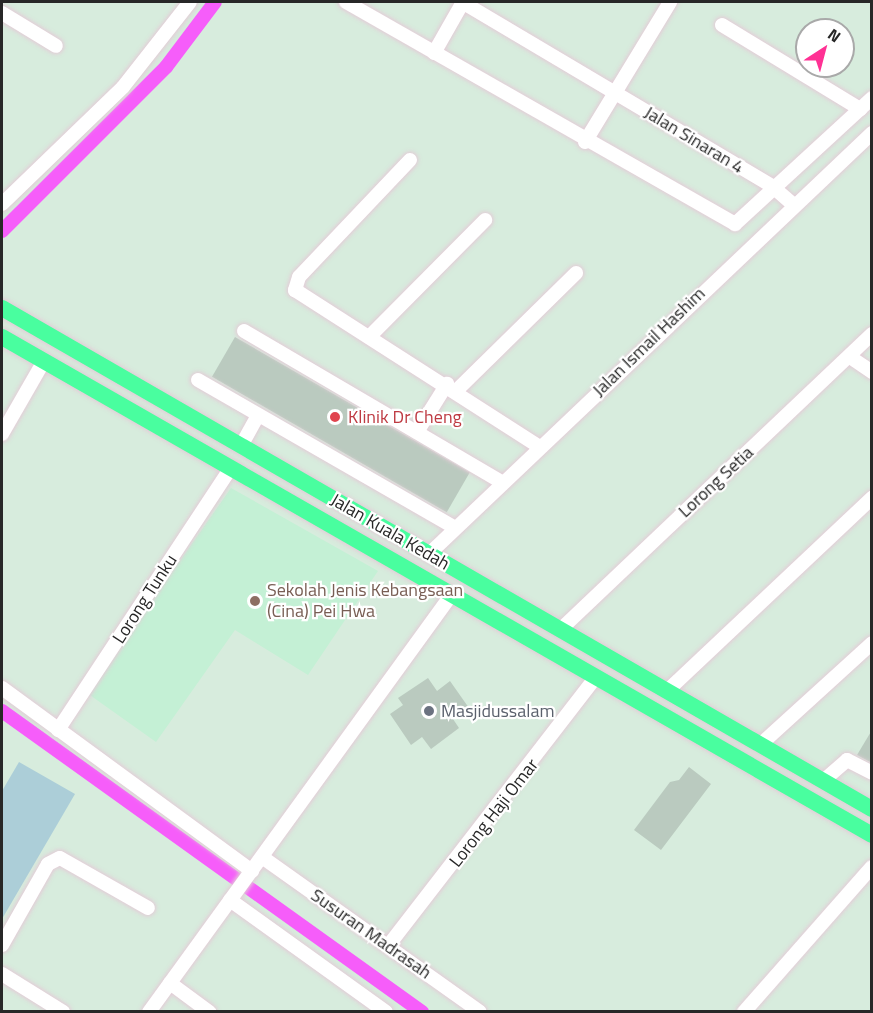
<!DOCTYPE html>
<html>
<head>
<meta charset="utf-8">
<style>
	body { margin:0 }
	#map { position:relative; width:873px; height:1013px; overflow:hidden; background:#d7ecdd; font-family:"Titillium Web",sans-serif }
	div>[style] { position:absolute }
	.education>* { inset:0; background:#c4f0d5 }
	.cemetery>* { inset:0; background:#acced8 }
	.canal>* { height:14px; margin:-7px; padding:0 7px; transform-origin:7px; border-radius:7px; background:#f65dfa }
	.building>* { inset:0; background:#bacabf; transform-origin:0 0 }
	.roads { filter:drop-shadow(0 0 2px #e3ccd7) drop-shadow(0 0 2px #e3ccd7) }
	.minor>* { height:14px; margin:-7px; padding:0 7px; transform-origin:7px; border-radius:7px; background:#fff }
	.major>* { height:16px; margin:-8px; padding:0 8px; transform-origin:8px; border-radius:8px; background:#49fe9f }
	.dots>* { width:16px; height:16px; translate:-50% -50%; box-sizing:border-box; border:3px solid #fff; border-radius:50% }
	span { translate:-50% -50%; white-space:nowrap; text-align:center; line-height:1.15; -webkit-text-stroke:4.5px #fff; paint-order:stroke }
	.street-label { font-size:18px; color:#272727 }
	.health-label { font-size:18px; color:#be3a42 }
	.left { translate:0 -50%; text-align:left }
	.education-label { font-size:18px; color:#785e54 }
	.worship-label { font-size:18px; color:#5b616d }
	.frame { position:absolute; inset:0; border:3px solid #272727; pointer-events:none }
	.north { position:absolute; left:795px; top:18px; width:60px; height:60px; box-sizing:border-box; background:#fff; border:2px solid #a9a9a9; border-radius:50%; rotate:36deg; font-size:16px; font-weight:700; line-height:24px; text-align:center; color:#272727 }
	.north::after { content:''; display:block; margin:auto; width:21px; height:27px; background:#ff3194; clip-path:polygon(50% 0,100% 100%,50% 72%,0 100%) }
</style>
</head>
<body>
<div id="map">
	<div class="education">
		<i style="clip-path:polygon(231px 488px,378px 571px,308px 675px,235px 630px,156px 742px,87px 693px)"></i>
	</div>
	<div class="cemetery">
		<i style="clip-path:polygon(19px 762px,75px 794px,2px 919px,2px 791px)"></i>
	</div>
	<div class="canal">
		<i style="left:2px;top:231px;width:232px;rotate:-45deg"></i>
		<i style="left:166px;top:67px;width:81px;rotate:-53deg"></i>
		<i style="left:2px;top:711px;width:517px;rotate:35.63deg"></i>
	</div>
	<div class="building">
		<i style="left:235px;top:337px;width:271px;height:46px;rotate:30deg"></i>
		<i style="clip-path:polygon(428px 678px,437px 691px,450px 681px,469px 708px,453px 719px,459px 728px,431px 749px,422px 737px,411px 745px,390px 714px,403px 705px,398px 698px)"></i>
		<i style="clip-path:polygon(872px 730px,872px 763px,857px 755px)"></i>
		<i style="clip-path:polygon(689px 767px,711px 784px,661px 850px,634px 830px,670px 782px,679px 780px)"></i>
	</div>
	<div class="roads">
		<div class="minor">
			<i style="left:346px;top:2px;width:448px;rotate:29.7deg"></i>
			<i style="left:735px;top:224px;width:186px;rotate:-42.6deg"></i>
			<i style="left:462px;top:2px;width:362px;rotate:30.7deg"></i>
			<i style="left:773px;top:187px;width:28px;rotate:41deg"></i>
			<i style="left:2px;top:13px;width:63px;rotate:31.4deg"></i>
			<i style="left:722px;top:25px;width:162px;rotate:31.3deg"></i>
			<i style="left:434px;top:53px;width:59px;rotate:-60.4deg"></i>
			<i style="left:585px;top:142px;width:164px;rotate:-58.7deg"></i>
			<i style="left:410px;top:160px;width:161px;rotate:133.5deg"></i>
			<i style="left:299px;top:277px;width:14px;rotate:107deg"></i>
			<i style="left:295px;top:290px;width:291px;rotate:32.7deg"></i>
			<i style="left:2px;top:204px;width:168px;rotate:-44deg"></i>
			<i style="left:123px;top:87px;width:108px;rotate:-51.8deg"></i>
			<i style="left:244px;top:331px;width:300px;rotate:30.4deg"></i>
			<i style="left:369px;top:337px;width:165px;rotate:-45.2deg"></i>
			<i style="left:850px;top:357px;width:27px;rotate:34deg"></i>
			<i style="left:198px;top:380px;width:297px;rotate:29.9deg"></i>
			<i style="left:457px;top:390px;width:167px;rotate:-44.5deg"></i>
			<i style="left:417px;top:432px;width:57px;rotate:-58deg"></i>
			<i style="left:2px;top:434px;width:84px;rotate:-60.1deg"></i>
			<i style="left:241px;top:446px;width:35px;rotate:-61deg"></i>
			<i style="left:429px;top:554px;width:611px;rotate:-43.54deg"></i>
			<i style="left:560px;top:630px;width:430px;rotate:-43.5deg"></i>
			<i style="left:2px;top:688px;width:310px;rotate:36.2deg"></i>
			<i style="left:667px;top:691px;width:282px;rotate:-43.3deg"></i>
			<i style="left:58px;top:730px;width:314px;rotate:-56.6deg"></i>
			<i style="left:760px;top:745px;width:151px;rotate:-42.3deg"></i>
			<i style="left:823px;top:781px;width:32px;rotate:-41deg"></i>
			<i style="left:847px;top:760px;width:28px;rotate:27deg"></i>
			<i style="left:262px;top:857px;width:267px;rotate:35.4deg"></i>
			<i style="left:230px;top:900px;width:192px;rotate:35.7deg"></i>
			<i style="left:2px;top:945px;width:93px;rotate:-60.4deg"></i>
			<i style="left:48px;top:864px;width:13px;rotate:-27deg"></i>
			<i style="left:60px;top:858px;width:101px;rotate:29.6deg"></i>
			<i style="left:388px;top:946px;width:340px;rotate:-52.3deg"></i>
			<i style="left:2px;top:974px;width:72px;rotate:31.9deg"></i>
			<i style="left:170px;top:983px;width:49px;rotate:36.6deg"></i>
			<i style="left:149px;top:1012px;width:516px;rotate:-54.06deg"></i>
			<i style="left:744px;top:1012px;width:193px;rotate:-48.6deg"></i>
		</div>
		<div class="major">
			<i style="left:2px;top:308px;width:1004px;rotate:29.94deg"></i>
			<i style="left:2px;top:337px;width:1002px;rotate:29.79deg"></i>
		</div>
	</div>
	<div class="dots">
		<i style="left:335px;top:417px;background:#e0444e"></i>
		<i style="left:255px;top:601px;background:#8d6e63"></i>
		<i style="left:429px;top:711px;background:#6b7280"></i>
	</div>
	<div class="street-label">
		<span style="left:694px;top:140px;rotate:31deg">Jalan Sinaran 4</span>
		<span style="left:649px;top:342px;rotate:-44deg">Jalan Ismail Hashim</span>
		<span style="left:716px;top:482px;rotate:-43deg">Lorong Setia</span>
		<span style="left:390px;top:532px;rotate:30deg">Jalan Kuala Kedah</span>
		<span style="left:145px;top:599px;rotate:-57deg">Lorong Tunku</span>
		<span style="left:494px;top:813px;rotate:-52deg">Lorong Haji Omar</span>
		<span style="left:371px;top:934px;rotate:35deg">Susuran Madrasah</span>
	</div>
	<div class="health-label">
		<span class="left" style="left:348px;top:417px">Klinik Dr Cheng</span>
	</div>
	<div class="education-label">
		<span class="left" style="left:267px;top:601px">Sekolah Jenis Kebangsaan<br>(Cina) Pei Hwa</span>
	</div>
	<div class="worship-label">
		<span class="left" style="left:441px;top:711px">Masjidussalam</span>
	</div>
	<div class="frame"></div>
	<div class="north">N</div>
</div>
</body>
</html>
